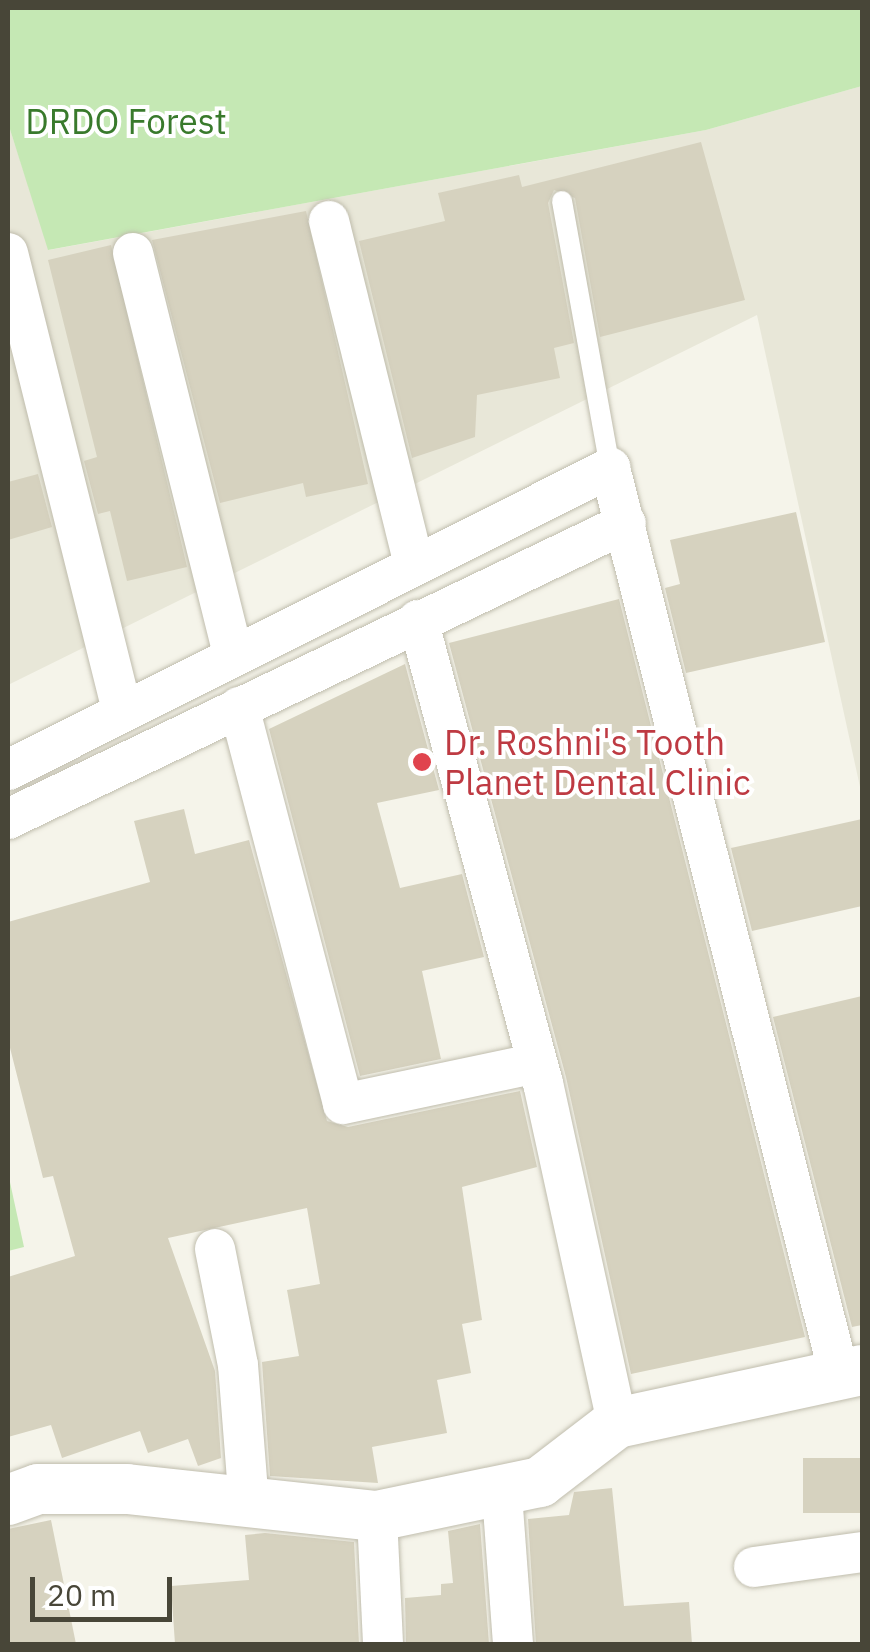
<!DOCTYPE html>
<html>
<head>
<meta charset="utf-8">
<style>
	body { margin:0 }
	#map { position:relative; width:870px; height:1652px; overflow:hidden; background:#f5f4ea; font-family:"IBM Plex Sans",sans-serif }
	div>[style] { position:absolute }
	.residential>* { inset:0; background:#e8e7d8 }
	.green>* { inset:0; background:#c5e8b4 }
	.building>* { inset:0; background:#d6d2bf; transform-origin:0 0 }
	.roads { filter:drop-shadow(0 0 2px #c0bdad) drop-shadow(0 0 2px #c0bdad) }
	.service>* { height:20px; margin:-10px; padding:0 10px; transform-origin:10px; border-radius:10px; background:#fff }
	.minor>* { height:40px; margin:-20px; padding:0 20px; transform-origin:20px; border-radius:20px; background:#fff }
	.tertiary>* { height:50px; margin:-25px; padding:0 25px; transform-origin:25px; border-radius:25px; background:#fff }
	.dots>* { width:28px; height:28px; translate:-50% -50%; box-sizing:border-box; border:5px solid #fff; border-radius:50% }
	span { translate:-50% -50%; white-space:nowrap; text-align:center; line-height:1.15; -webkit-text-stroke:8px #fff; paint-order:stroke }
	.park-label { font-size:35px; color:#397a2c }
	.health-label { font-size:35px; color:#be3a42 }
	.left { translate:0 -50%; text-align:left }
	.frame { position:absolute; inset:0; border:10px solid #484638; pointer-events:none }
	.scale { position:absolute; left:30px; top:1577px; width:142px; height:45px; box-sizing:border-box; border:5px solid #484638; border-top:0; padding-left:12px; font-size:30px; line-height:35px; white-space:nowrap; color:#484638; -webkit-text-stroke:8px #fff; paint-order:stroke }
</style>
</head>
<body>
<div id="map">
	<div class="residential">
		<i style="clip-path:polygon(862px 86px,862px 796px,757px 315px,8px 685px,8px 123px,49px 250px,706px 130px)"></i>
	</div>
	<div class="green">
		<i style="clip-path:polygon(8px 8px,862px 8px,862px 86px,706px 130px,48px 250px,8px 123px)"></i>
		<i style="clip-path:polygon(8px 1173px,24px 1247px,8px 1251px)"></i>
	</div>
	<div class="building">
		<i style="clip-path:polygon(701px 142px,745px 300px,600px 337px,575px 198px,554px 190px,548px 203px,574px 343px,554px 348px,560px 378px,477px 395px,475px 437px,412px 458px,359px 241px,445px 221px,438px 193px,519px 175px,522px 187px)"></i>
		<i style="clip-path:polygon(306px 211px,368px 484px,306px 497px,303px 483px,220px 503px,152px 240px)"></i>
		<i style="clip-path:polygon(111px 245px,187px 567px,127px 581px,110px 511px,98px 514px,84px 461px,97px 457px,48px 260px)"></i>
		<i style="clip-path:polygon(38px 474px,52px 527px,8px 540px,8px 482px)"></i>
		<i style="clip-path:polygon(796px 512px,825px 642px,686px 673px,665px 588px,680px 584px,670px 540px)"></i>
		<i style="clip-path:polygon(619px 599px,805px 1337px,631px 1374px,566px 1077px,449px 643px)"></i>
		<i style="clip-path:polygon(405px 664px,439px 790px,377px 803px,400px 888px,462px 874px,484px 957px,422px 971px,441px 1059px,360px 1076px,269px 729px)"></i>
		<i style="clip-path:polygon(184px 809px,195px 854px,249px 840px,327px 1121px,348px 1127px,520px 1091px,537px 1167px,462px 1187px,482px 1320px,462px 1324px,471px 1373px,437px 1380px,447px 1433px,372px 1447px,378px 1483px,270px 1476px,262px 1362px,299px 1356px,287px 1290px,320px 1284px,307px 1208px,168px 1238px,215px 1371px,221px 1458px,198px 1466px,188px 1439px,148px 1453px,140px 1431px,62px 1458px,51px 1425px,8px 1437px,8px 1277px,75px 1256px,53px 1176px,43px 1178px,8px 1040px,8px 922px,150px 882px,134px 821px)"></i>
		<i style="clip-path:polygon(862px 819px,862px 906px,752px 931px,731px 848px)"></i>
		<i style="clip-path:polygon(862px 996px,862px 1325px,852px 1327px,773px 1017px)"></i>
		<i style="left:862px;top:1458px;width:55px;height:59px;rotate:90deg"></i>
		<i style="clip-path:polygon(612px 1488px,624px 1606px,689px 1602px,692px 1644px,536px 1644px,528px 1519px,569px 1515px,574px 1492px)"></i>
		<i style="clip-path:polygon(51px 1520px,76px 1644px,8px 1644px,8px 1529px)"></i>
		<i style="clip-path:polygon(480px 1524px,489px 1644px,406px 1644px,405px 1598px,441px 1595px,441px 1584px,453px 1583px,448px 1531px)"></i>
		<i style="clip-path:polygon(265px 1533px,354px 1542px,359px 1644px,175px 1644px,171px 1586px,249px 1580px,245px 1535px)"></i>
	</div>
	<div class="roads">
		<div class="service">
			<i style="left:562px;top:201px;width:271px;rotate:79.8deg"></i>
		</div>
		<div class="minor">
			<i style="left:329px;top:221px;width:349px;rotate:76.1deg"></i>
			<i style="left:8px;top:253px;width:472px;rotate:76deg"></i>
			<i style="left:133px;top:253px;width:413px;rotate:76deg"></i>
			<i style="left:418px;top:620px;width:480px;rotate:74.9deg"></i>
			<i style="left:543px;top:1083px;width:348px;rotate:77.7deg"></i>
			<i style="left:239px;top:707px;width:410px;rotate:75.3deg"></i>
			<i style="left:343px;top:1104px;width:198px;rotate:-11.9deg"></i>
			<i style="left:8px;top:770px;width:674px;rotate:-26.64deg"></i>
			<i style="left:610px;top:468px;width:934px;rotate:75.82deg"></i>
			<i style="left:8px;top:819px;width:685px;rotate:-25.59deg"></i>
			<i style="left:215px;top:1249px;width:118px;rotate:78.8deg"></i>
			<i style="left:238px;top:1365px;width:140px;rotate:85.5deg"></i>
			<i style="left:502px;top:1494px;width:150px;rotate:85.8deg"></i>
			<i style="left:377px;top:1516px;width:128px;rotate:87.3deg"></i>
			<i style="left:754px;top:1567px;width:109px;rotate:-7.9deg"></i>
		</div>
		<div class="tertiary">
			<i style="left:8px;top:1500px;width:32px;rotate:-20deg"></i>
			<i style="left:38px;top:1489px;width:89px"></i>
			<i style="left:127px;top:1489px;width:251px;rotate:6.2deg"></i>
			<i style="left:377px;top:1516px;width:167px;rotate:-11.8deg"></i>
			<i style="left:540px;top:1482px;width:97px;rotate:-37.5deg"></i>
			<i style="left:617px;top:1423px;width:251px;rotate:-12.2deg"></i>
		</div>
	</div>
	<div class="dots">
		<i style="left:422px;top:762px;background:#e0444e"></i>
	</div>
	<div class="park-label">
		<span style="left:126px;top:121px">DRDO Forest</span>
	</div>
	<div class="health-label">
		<span class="left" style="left:444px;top:762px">Dr. Roshni's Tooth<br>Planet Dental Clinic</span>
	</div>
	<div class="frame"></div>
	<div class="scale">20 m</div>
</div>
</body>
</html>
